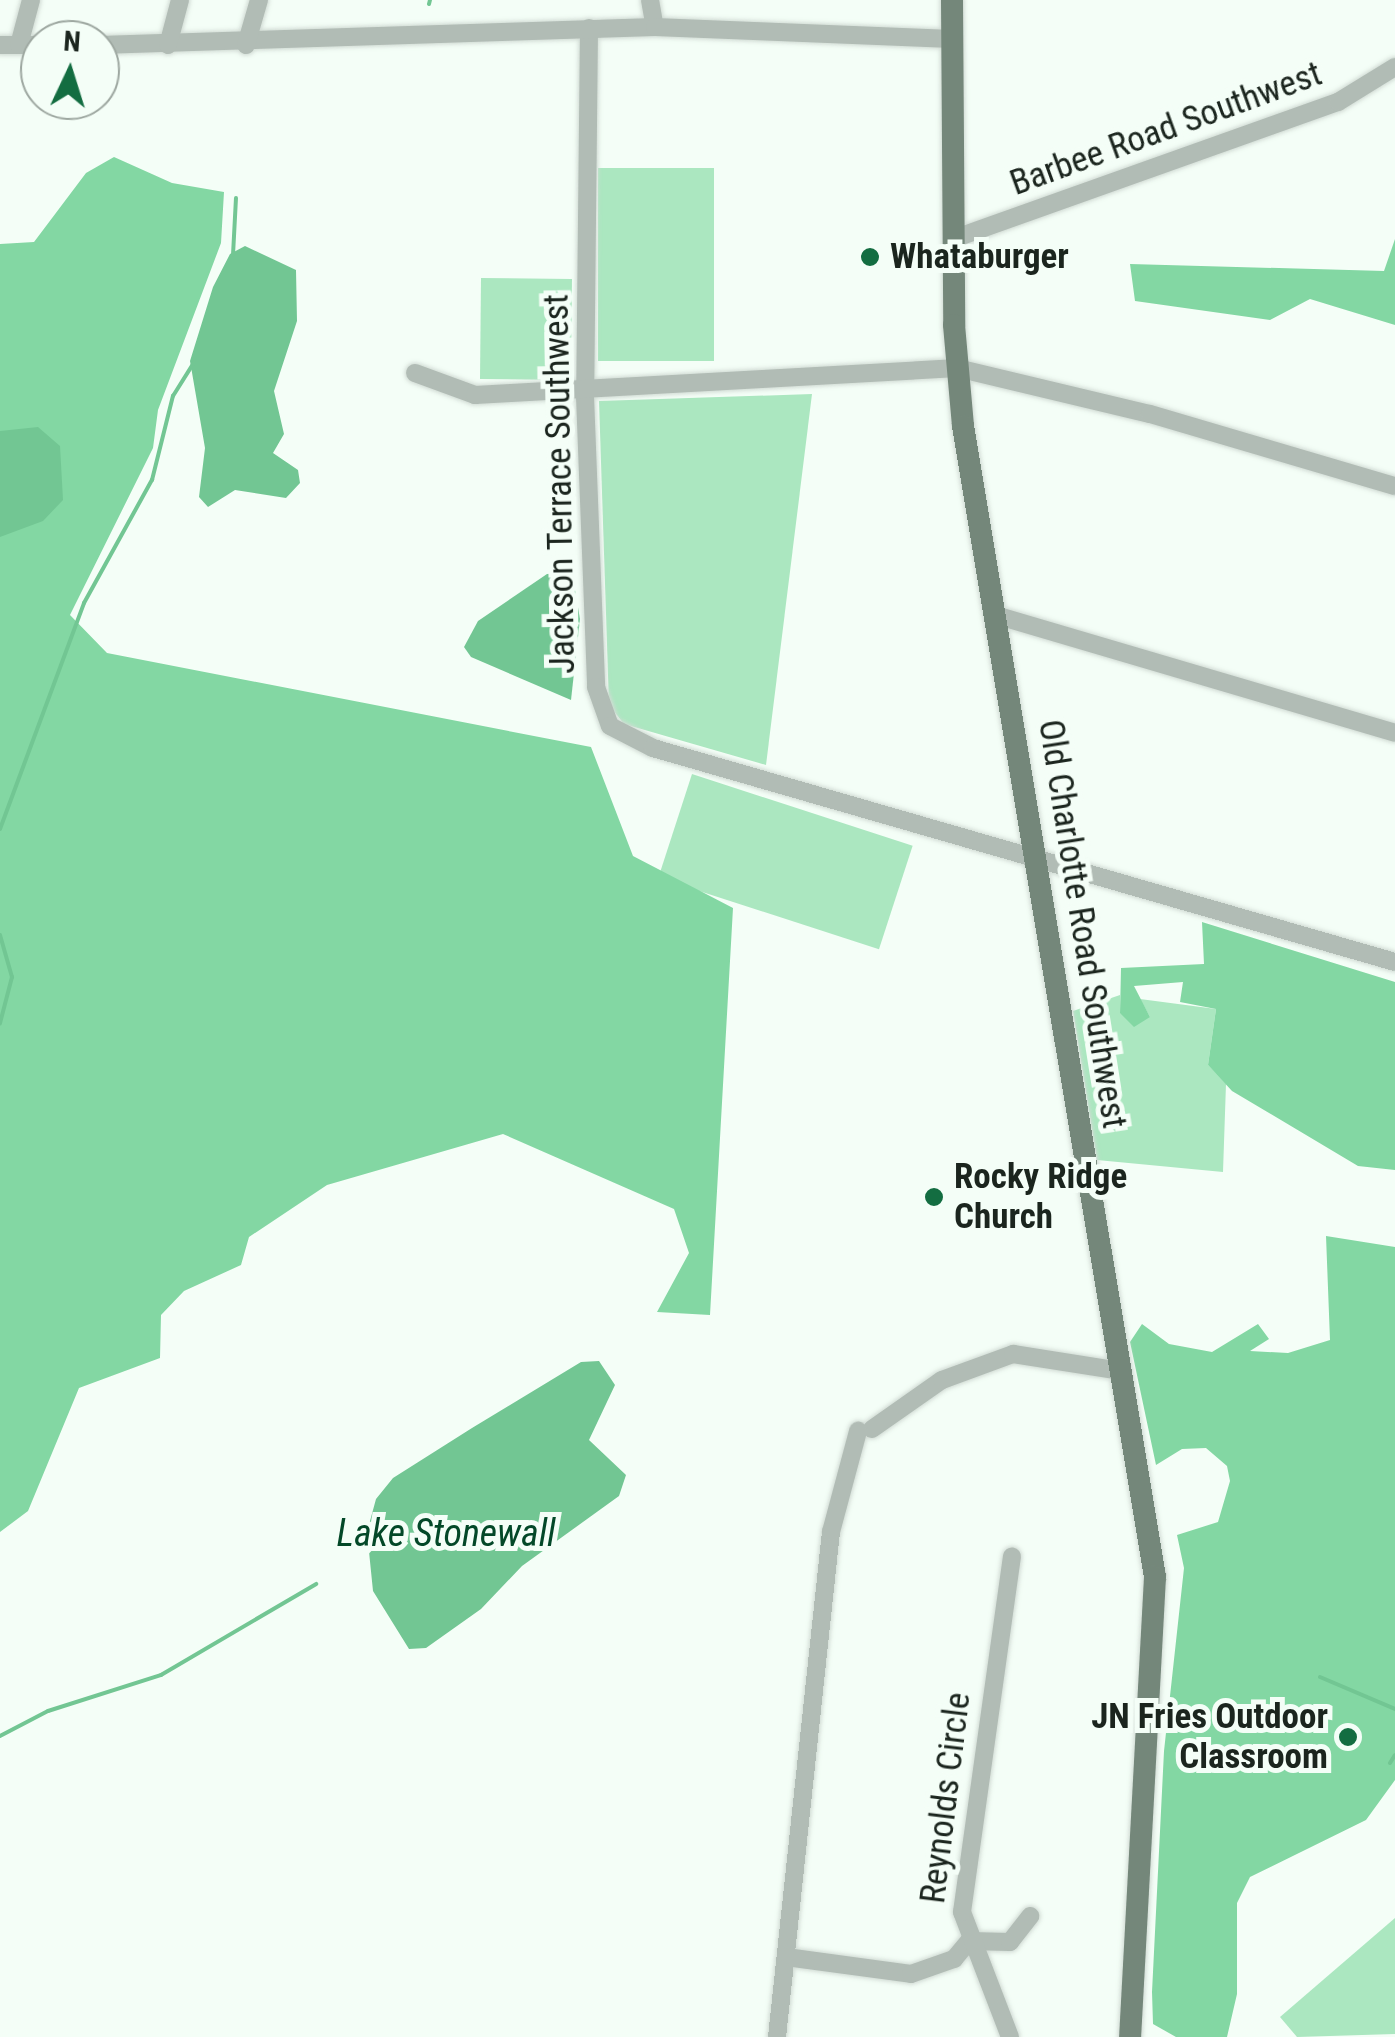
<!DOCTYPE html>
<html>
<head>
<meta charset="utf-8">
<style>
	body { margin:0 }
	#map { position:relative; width:1395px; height:2037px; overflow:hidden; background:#f4fef7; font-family:"Roboto Condensed",sans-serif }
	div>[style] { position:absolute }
	.green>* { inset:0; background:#abe7c0; transform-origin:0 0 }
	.forest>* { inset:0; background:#83d7a3 }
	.water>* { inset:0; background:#72c693 }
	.stream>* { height:4px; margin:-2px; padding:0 2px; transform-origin:2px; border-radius:2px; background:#72c693 }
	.roads { filter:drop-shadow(0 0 2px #d1dbd4) drop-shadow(0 0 2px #d1dbd4) }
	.minor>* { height:18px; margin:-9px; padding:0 9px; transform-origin:9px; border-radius:9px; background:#b1bcb5 }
	.major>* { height:22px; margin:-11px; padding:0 11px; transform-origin:11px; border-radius:11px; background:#74877a }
	.dots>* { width:28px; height:28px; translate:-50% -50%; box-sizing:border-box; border:5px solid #f4fef7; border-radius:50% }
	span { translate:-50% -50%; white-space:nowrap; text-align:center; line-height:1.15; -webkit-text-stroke:10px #f4fef7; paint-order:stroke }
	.street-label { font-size:35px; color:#1b251e }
	.poi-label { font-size:35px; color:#1b251e; font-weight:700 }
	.left { translate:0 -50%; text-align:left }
	.right { translate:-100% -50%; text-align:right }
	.water-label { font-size:38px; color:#034828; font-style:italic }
	.north { position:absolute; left:20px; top:20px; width:100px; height:100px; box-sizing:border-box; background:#f4fef7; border:2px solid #9da7a0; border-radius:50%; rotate:4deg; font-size:28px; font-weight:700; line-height:40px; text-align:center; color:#1b251e }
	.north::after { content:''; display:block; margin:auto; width:35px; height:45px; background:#136d41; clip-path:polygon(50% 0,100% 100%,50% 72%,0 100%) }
</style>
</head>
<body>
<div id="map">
	<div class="green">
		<i style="left:598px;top:168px;width:116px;height:193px"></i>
		<i style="clip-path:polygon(481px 278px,572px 279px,571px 371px,564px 380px,480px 379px)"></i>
		<i style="clip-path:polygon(812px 394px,766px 765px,624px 724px,609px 705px,599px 401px)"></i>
		<i style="left:692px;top:774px;width:232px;height:109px;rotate:18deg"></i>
		<i style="clip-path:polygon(1120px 995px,1120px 1013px,1150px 1017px,1140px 999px,1216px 1009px,1208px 1065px,1226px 1084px,1223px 1172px,1097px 1160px,1073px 1011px)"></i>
		<i style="clip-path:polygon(1395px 1918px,1395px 2034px,1297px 2037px,1280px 2017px)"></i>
	</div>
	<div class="forest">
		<i style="clip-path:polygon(114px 157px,172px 183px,224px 192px,221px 243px,158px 410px,153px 448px,70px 615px,107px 653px,591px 747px,633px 856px,733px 908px,710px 1315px,657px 1312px,689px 1253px,674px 1209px,503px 1134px,327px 1185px,249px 1237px,241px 1265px,184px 1291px,161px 1315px,160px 1358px,79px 1388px,28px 1511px,0 1532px,0 244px,34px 242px,86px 173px)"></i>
		<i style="clip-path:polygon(1395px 239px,1395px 325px,1310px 299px,1270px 320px,1135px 301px,1130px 264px,1384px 271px)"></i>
		<i style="clip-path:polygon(1202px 922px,1395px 982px,1395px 1170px,1358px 1166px,1232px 1091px,1208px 1065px,1216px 1009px,1180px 1002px,1183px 982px,1134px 986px,1150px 1017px,1134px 1027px,1120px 1013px,1121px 968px,1204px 964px)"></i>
		<i style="clip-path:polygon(1326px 1236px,1395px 1247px,1395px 1780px,1366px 1820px,1250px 1877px,1237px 1903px,1237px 1994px,1227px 2037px,1176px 2037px,1153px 2024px,1152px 1992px,1164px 1751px,1184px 1568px,1177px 1535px,1218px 1522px,1230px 1481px,1227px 1466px,1206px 1448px,1182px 1449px,1156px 1465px,1130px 1342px,1142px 1324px,1169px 1344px,1212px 1352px,1258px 1324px,1269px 1339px,1250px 1351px,1288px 1353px,1330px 1340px)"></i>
	</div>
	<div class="water">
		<i style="clip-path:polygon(245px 246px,296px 270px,297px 321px,274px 391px,284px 434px,273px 453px,298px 470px,300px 483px,286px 498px,235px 490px,208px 507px,199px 497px,205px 448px,190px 361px,213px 287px,230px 254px)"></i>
		<i style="clip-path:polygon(38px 427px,60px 446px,63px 500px,43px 521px,0 537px,0 431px)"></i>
		<i style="clip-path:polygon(560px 573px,575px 590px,580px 619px,571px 700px,471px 657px,464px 647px,478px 621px,547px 574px)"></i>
		<i style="clip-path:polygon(599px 1361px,615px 1385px,589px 1440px,626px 1475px,619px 1496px,522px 1566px,481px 1609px,426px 1648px,409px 1649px,373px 1591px,367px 1532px,376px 1499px,393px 1478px,472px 1428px,581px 1362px)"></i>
	</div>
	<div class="stream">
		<i style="left:429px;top:4px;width:4px;rotate:-76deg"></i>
		<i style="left:233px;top:255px;width:57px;rotate:-87deg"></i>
		<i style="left:0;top:829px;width:241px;rotate:-69.6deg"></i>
		<i style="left:84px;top:603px;width:141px;rotate:-61.1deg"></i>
		<i style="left:152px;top:480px;width:87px;rotate:-76deg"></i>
		<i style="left:173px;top:396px;width:40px;rotate:-58deg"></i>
		<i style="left:0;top:935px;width:44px;rotate:74.1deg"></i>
		<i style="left:12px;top:977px;width:48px;rotate:104.6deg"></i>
		<i style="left:1320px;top:1677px;width:82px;rotate:23.1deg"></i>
		<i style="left:0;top:1736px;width:54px;rotate:-27.5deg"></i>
		<i style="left:48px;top:1711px;width:119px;rotate:-17.7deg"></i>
		<i style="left:161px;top:1675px;width:180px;rotate:-30.4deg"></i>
		<i style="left:1390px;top:1763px;width:9px;rotate:-58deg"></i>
	</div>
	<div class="roads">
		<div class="minor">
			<i style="left:650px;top:0;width:27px;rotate:80deg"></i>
			<i style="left:589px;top:28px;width:368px;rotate:90.6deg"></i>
			<i style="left:585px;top:396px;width:291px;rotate:87.8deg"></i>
			<i style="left:596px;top:687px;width:41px;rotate:70.3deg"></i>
			<i style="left:610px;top:726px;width:48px;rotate:27.1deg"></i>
			<i style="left:653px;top:748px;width:772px;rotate:16.09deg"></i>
			<i style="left:0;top:45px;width:40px"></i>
			<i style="left:19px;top:45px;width:47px;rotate:-75.1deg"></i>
			<i style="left:100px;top:45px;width:555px;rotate:-1.86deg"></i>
			<i style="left:655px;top:27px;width:297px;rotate:2.3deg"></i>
			<i style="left:168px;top:45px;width:47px;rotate:-75.1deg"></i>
			<i style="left:246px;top:45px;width:47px;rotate:-73.9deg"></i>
			<i style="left:953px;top:239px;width:409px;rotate:-19.6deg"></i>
			<i style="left:1338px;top:102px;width:67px;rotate:-31.6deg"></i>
			<i style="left:415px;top:373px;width:64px;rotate:20.1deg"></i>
			<i style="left:475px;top:395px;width:483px;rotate:-3.2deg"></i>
			<i style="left:957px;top:368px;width:198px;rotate:13.4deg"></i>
			<i style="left:1150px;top:414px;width:255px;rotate:16.4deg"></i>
			<i style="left:995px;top:615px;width:417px;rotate:16.4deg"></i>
			<i style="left:872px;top:1429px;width:85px;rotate:-35deg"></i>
			<i style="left:942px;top:1380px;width:76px;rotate:-20.1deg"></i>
			<i style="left:1013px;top:1354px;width:110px;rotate:8.9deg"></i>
			<i style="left:969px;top:1941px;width:41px;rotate:1.4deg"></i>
			<i style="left:1010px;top:1942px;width:33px;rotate:-52deg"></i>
			<i style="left:786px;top:1957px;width:126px;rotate:7.7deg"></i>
			<i style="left:911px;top:1974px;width:46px;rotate:-19.2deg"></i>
			<i style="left:954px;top:1959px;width:23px;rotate:-50deg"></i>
			<i style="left:777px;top:2037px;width:508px;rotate:-83.9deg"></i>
			<i style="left:831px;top:1532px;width:105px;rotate:-75deg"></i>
			<i style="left:1010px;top:2037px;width:134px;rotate:-111deg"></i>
			<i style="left:962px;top:1912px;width:359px;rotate:-82deg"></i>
		</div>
		<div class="major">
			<i style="left:952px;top:0;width:325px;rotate:89.6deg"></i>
			<i style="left:954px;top:325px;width:101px;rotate:84.9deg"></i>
			<i style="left:963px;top:426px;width:1167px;rotate:80.53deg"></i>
			<i style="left:1155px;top:1577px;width:461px;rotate:93.1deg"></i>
		</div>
	</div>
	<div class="dots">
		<i style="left:870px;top:257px;background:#136d41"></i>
		<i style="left:934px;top:1197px;background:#136d41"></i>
		<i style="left:1348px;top:1737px;background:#136d41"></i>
	</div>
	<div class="street-label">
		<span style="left:1166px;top:129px;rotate:-20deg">Barbee Road Southwest</span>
		<span style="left:560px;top:484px;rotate:-91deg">Jackson Terrace Southwest</span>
		<span style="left:1082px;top:924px;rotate:81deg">Old Charlotte Road Southwest</span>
		<span style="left:946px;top:1798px;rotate:-83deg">Reynolds Circle</span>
	</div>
	<div class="poi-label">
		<span class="left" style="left:890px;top:257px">Whataburger</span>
		<span class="left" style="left:954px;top:1197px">Rocky Ridge<br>Church</span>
		<span class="right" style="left:1328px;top:1737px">JN Fries Outdoor<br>Classroom</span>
	</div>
	<div class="water-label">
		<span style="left:446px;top:1534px">Lake Stonewall</span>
	</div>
	<div class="north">N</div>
</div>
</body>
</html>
